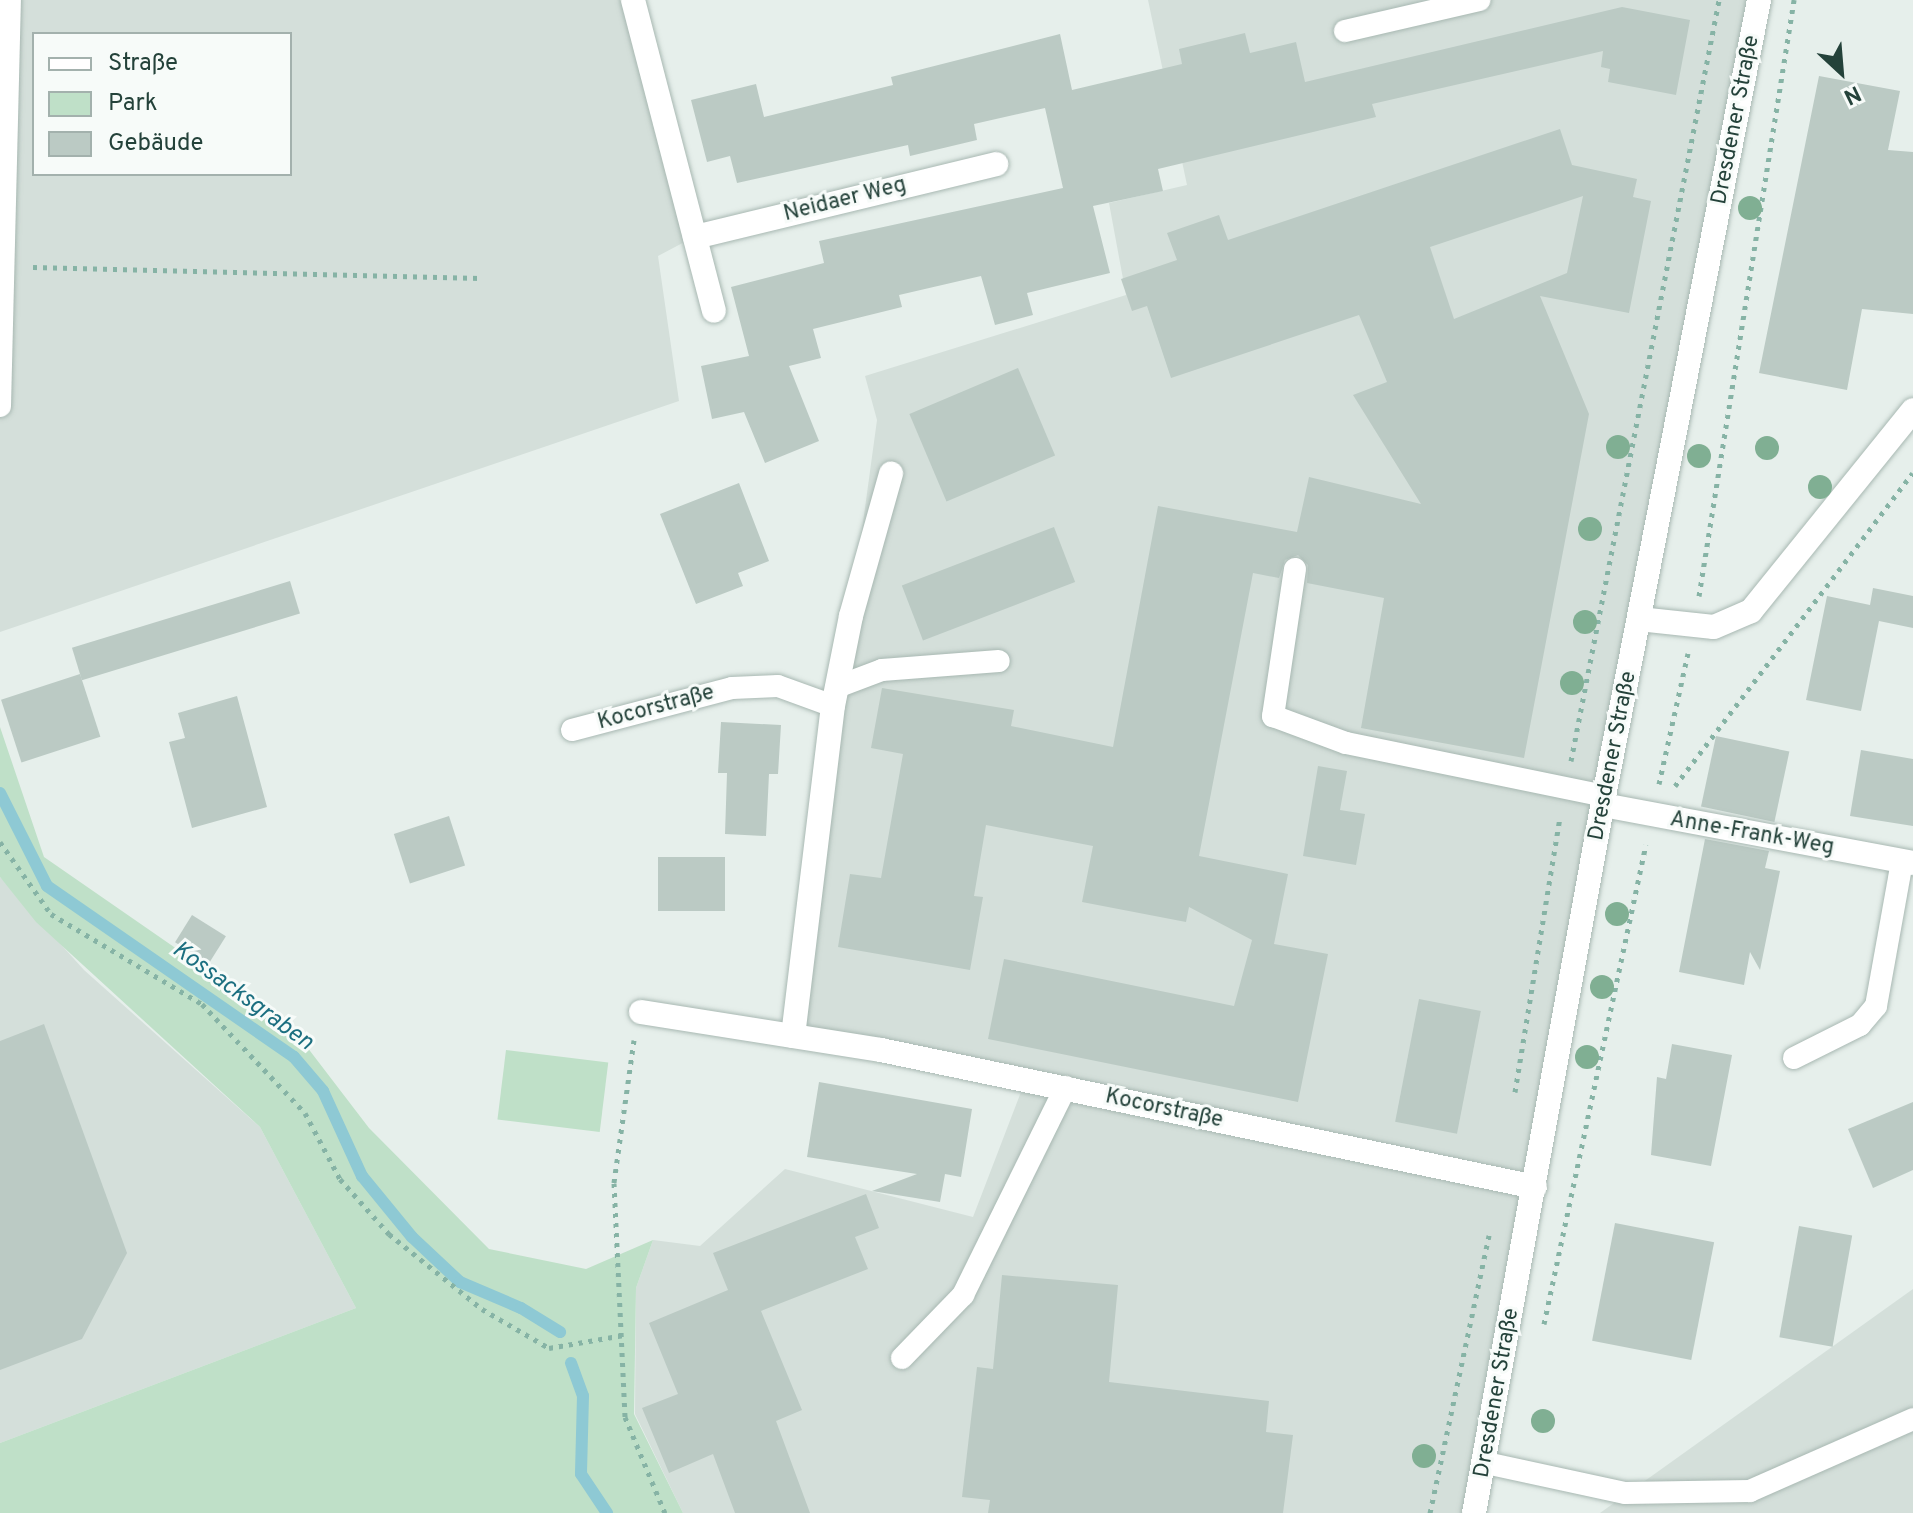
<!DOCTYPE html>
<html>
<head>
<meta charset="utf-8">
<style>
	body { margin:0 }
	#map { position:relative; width:1913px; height:1513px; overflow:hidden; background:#e6efeb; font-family:Overpass,sans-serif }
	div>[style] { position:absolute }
	.built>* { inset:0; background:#d4dfda }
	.green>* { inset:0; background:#bfe0c8; transform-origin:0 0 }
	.stream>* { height:12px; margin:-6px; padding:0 6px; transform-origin:6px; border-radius:6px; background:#8ec9d4 }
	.building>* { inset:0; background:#bbcac4; transform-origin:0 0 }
	.path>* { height:5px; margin-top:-2.5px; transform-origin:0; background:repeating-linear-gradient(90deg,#86b3a5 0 4px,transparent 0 10px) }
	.roads { filter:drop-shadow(0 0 2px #a8b8b2) drop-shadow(0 0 2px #a8b8b2) }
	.service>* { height:22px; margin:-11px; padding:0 11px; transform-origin:11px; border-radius:11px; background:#fff }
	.minor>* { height:24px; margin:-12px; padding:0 12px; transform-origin:12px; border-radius:12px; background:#fff }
	.trees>* { width:24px; height:24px; margin:-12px; border-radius:50%; background:#80af93 }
	span { translate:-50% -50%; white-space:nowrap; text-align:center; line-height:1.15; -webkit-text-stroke:6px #f7fbf9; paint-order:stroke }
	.street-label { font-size:22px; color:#24423a }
	.water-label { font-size:24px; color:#1c6f80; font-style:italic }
	.legend { position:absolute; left:32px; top:32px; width:260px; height:144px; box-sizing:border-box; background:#f7fbf9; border:2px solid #a3b1ad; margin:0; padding:10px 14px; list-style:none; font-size:24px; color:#24423a }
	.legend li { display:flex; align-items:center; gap:16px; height:40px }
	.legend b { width:40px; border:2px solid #a3b1ad }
	.north { position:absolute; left:1801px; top:32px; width:80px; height:80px; -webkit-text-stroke:6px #f7fbf9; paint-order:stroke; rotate:154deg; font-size:22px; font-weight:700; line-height:32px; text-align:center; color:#24423a }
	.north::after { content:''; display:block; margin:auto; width:28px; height:36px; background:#24423a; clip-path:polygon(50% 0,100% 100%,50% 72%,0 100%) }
</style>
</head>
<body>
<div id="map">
	<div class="built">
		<i style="clip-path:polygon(evenodd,0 0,627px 0,692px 238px,658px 256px,679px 401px,0 632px,0 0,34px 34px,290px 34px,290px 174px,34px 174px,34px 34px)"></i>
		<i style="clip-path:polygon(1148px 0,1759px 0,1474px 1513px,683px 1513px,635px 1414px,636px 1288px,653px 1240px,700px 1246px,785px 1169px,973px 1217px,1026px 1079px,793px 1036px,877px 420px,865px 376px,1126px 295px,1109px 203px,1187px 185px)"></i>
		<i style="clip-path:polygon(0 877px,84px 970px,260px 1127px,356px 1308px,0 1443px)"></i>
		<i style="clip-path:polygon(1913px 1289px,1913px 1513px,1600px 1513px)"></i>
	</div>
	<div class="green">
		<i style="clip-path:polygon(0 727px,44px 857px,294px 1030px,369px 1128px,489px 1249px,586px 1269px,653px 1240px,636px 1288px,634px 1414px,683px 1513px,0 1513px,0 1443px,356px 1308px,260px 1127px,36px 922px,0 877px)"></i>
		<i style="left:506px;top:1050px;width:103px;height:70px;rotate:7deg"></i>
	</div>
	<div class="stream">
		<i style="left:0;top:793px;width:104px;rotate:63.2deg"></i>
		<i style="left:47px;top:886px;width:300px;rotate:34.7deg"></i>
		<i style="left:294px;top:1057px;width:45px;rotate:49.5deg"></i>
		<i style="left:323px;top:1091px;width:94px;rotate:65.4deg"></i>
		<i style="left:362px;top:1176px;width:79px;rotate:50.7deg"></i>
		<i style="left:412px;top:1237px;width:66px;rotate:43.2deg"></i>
		<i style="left:460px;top:1282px;width:66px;rotate:23.1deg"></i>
		<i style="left:521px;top:1308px;width:46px;rotate:31.6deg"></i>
		<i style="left:571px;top:1363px;width:35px;rotate:70deg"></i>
		<i style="left:583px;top:1396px;width:78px;rotate:91.5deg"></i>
		<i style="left:581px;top:1474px;width:47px;rotate:56.3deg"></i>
	</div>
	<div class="building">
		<i style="clip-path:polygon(1622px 7px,1690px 20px,1676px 95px,1608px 82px,1610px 69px,1601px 67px,1603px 51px,1372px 104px,1376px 117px,1158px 169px,1163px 191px,1093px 206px,1110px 273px,1027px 293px,1033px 315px,995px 325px,981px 276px,899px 295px,902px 307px,813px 329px,821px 358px,789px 366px,819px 441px,765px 463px,744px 412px,712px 419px,701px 366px,749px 356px,731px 287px,824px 263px,819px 241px,1063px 188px,1045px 108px,974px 124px,977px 140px,910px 156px,908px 145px,737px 183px,730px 156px,707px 162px,691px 100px,756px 84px,764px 117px,893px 85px,891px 77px,1060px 34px,1072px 90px,1182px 64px,1179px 49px,1245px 33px,1250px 53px,1296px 42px,1305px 82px)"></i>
		<i style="clip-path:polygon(1819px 76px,1900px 91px,1888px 150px,1913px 152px,1913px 314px,1862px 309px,1847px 390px,1759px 373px)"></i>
		<i style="clip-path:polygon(evenodd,1560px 129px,1572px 165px,1637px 179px,1633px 197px,1651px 201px,1629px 313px,1540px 296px,1589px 414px,1524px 758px,1361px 728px,1384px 598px,1307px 583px,1308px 565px,1298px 555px,1285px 560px,1279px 578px,1253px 573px,1199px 856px,1288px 874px,1274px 944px,1328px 954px,1298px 1102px,988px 1039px,1004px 959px,1234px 1006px,1252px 940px,1189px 907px,1186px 922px,1082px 902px,1093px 846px,986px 825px,974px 896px,983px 897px,970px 970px,838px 947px,850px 874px,881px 878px,903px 754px,871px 748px,882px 688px,1014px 710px,1011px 726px,1113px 747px,1158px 506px,1297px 532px,1309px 477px,1421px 504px,1353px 395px,1387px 382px,1359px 315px,1171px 378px,1147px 306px,1132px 311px,1121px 279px,1177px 260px,1167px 233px,1219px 215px,1228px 240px,1560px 129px,1583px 196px,1567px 273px,1454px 319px,1430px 247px,1583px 196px)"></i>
		<i style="left:1018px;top:368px;width:95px;height:118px;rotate:67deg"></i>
		<i style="clip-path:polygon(739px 483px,769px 561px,738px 573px,743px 586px,696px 604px,660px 514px)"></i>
		<i style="left:1054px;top:527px;width:59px;height:163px;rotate:69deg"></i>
		<i style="left:290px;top:581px;width:34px;height:228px;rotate:73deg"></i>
		<i style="clip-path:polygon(1873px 588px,1913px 596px,1913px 628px,1879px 621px,1861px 711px,1806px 700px,1827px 596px,1870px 605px)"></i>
		<i style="left:80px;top:674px;width:66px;height:83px;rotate:72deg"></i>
		<i style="clip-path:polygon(237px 696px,267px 807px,192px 828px,169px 742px,185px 738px,178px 713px)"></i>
		<i style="clip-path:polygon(721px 722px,781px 725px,778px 774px,769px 774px,766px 836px,725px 834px,727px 773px,718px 773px)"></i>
		<i style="left:1716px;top:736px;width:75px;height:72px;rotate:12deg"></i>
		<i style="clip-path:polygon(1861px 750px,1913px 759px,1913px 826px,1850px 816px)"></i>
		<i style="clip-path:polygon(1318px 766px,1347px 771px,1340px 810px,1365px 814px,1356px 865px,1303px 856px)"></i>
		<i style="left:449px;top:816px;width:52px;height:58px;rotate:72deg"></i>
		<i style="clip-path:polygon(1705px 839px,1769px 851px,1765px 868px,1780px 871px,1760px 970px,1750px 952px,1744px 985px,1679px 972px)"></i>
		<i style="left:658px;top:857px;width:67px;height:54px"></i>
		<i style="left:192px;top:915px;width:40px;height:32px;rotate:32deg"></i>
		<i style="left:1419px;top:999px;width:63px;height:125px;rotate:11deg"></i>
		<i style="clip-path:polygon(44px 1024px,127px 1253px,82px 1339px,0 1370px,0 1041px)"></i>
		<i style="clip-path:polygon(1672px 1044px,1732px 1055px,1711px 1166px,1651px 1155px,1657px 1077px,1666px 1079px)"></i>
		<i style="clip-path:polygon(819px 1082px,972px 1109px,961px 1177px,945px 1174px,940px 1202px,872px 1191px,917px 1174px,807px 1157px)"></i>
		<i style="clip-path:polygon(1913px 1102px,1913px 1170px,1873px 1188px,1848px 1129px)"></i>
		<i style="clip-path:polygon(866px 1194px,879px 1228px,855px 1237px,868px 1269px,761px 1311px,802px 1410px,776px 1421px,810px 1513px,735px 1513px,713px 1454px,669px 1473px,642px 1408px,678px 1394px,649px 1323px,728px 1290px,713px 1253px)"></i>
		<i style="left:1615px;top:1223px;width:101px;height:120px;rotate:11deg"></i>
		<i style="left:1799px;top:1226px;width:54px;height:113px;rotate:10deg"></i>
		<i style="clip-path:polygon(1002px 1275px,1118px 1285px,1109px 1382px,1269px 1401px,1266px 1432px,1293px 1435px,1283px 1513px,988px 1513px,990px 1500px,962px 1497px,977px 1367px,993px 1369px)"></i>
	</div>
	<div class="path">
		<i style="left:33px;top:267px;width:447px;rotate:1.4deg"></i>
		<i style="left:1699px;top:596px;width:604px;rotate:-80.94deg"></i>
		<i style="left:1571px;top:761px;width:775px;rotate:-78.99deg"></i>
		<i style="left:1659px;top:784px;width:134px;rotate:-77.5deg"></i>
		<i style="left:1675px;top:786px;width:393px;rotate:-52.8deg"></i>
		<i style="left:0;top:842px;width:88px;rotate:54.7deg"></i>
		<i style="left:51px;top:914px;width:176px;rotate:30.8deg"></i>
		<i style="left:202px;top:1004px;width:150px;rotate:46.6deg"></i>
		<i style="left:305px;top:1113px;width:75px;rotate:62.1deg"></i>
		<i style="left:340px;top:1179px;width:74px;rotate:48.3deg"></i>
		<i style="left:389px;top:1234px;width:119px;rotate:38.9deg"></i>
		<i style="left:482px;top:1309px;width:78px;rotate:30.2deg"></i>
		<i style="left:549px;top:1348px;width:76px;rotate:-9.8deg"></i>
		<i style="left:634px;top:1040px;width:144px;rotate:98deg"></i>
		<i style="left:614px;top:1183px;width:234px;rotate:87.3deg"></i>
		<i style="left:625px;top:1417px;width:104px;rotate:67.4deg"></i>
		<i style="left:1515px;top:1092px;width:278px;rotate:-80.7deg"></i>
		<i style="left:1544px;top:1324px;width:490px;rotate:-78deg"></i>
		<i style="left:1430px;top:1513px;width:284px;rotate:-78deg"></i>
	</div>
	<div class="roads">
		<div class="service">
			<i style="left:1345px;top:31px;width:138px;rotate:-13deg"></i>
			<i style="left:0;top:406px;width:406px;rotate:-88.6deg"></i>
			<i style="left:1295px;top:569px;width:149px;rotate:98.5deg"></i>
			<i style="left:1273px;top:716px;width:78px;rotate:20.3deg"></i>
			<i style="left:1346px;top:743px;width:263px;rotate:11.6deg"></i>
			<i style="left:837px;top:687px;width:48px;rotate:-20.7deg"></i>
			<i style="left:882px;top:670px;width:117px;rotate:-4.4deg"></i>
			<i style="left:572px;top:730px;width:165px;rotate:-14.7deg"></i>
			<i style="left:732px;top:688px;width:46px;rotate:-2.5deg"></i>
			<i style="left:778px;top:686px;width:59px;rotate:20deg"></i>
			<i style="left:1794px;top:1058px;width:74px;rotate:-26.6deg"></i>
			<i style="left:1860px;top:1025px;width:25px;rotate:-50deg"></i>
			<i style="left:1876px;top:1006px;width:147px;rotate:-79.8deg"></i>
			<i style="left:902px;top:1358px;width:88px;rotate:-45.9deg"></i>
			<i style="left:963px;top:1295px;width:232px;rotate:-63.7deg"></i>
			<i style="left:1486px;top:1463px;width:142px;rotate:12.2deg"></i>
			<i style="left:1625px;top:1493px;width:125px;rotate:-0.9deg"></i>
			<i style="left:1750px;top:1491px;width:178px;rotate:-23.8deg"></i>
		</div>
		<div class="minor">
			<i style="left:633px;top:0;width:321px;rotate:75.4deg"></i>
			<i style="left:695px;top:237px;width:310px;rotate:-13.6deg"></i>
			<i style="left:1639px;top:619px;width:75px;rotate:6.1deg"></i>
			<i style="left:1714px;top:627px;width:40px;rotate:-23.4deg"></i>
			<i style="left:1751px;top:611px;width:258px;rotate:-51.1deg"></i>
			<i style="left:1603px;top:805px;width:315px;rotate:10.6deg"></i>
			<i style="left:641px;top:1012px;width:243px;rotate:9deg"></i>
			<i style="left:881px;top:1050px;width:668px;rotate:11.83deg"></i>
			<i style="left:793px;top:1036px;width:332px;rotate:-83.1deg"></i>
			<i style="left:833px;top:706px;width:92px;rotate:-78.7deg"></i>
			<i style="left:851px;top:616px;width:148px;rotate:-74.3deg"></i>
			<i style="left:1474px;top:1513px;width:729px;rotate:-79.72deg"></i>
			<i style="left:1604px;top:796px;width:811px;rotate:-78.98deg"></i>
		</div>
	</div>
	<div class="trees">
		<i style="left:1750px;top:208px"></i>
		<i style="left:1618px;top:447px"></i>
		<i style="left:1767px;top:448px"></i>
		<i style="left:1699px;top:456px"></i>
		<i style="left:1820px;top:487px"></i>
		<i style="left:1590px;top:529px"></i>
		<i style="left:1585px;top:622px"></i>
		<i style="left:1572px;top:683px"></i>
		<i style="left:1617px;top:914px"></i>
		<i style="left:1602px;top:987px"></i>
		<i style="left:1587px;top:1057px"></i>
		<i style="left:1543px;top:1421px"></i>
		<i style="left:1424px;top:1456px"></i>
	</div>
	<div class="street-label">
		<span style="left:1736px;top:120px;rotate:-79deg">Dresdener Straße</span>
		<span style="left:845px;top:200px;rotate:-14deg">Neidaer Weg</span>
		<span style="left:656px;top:708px;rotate:-15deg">Kocorstraße</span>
		<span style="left:1613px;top:756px;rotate:-79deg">Dresdener Straße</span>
		<span style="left:1752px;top:834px;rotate:10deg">Anne-Frank-Weg</span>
		<span style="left:1164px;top:1109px;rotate:12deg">Kocorstraße</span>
		<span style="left:1497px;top:1393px;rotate:-80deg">Dresdener Straße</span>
	</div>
	<div class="water-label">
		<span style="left:242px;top:997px;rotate:36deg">Kossacksgraben</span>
	</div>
	<ul class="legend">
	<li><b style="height:10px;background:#fff"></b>Straße</li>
	<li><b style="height:22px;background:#bfe0c8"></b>Park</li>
	<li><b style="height:22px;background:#bbcac4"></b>Gebäude</li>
	</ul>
	<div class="north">N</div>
</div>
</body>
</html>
